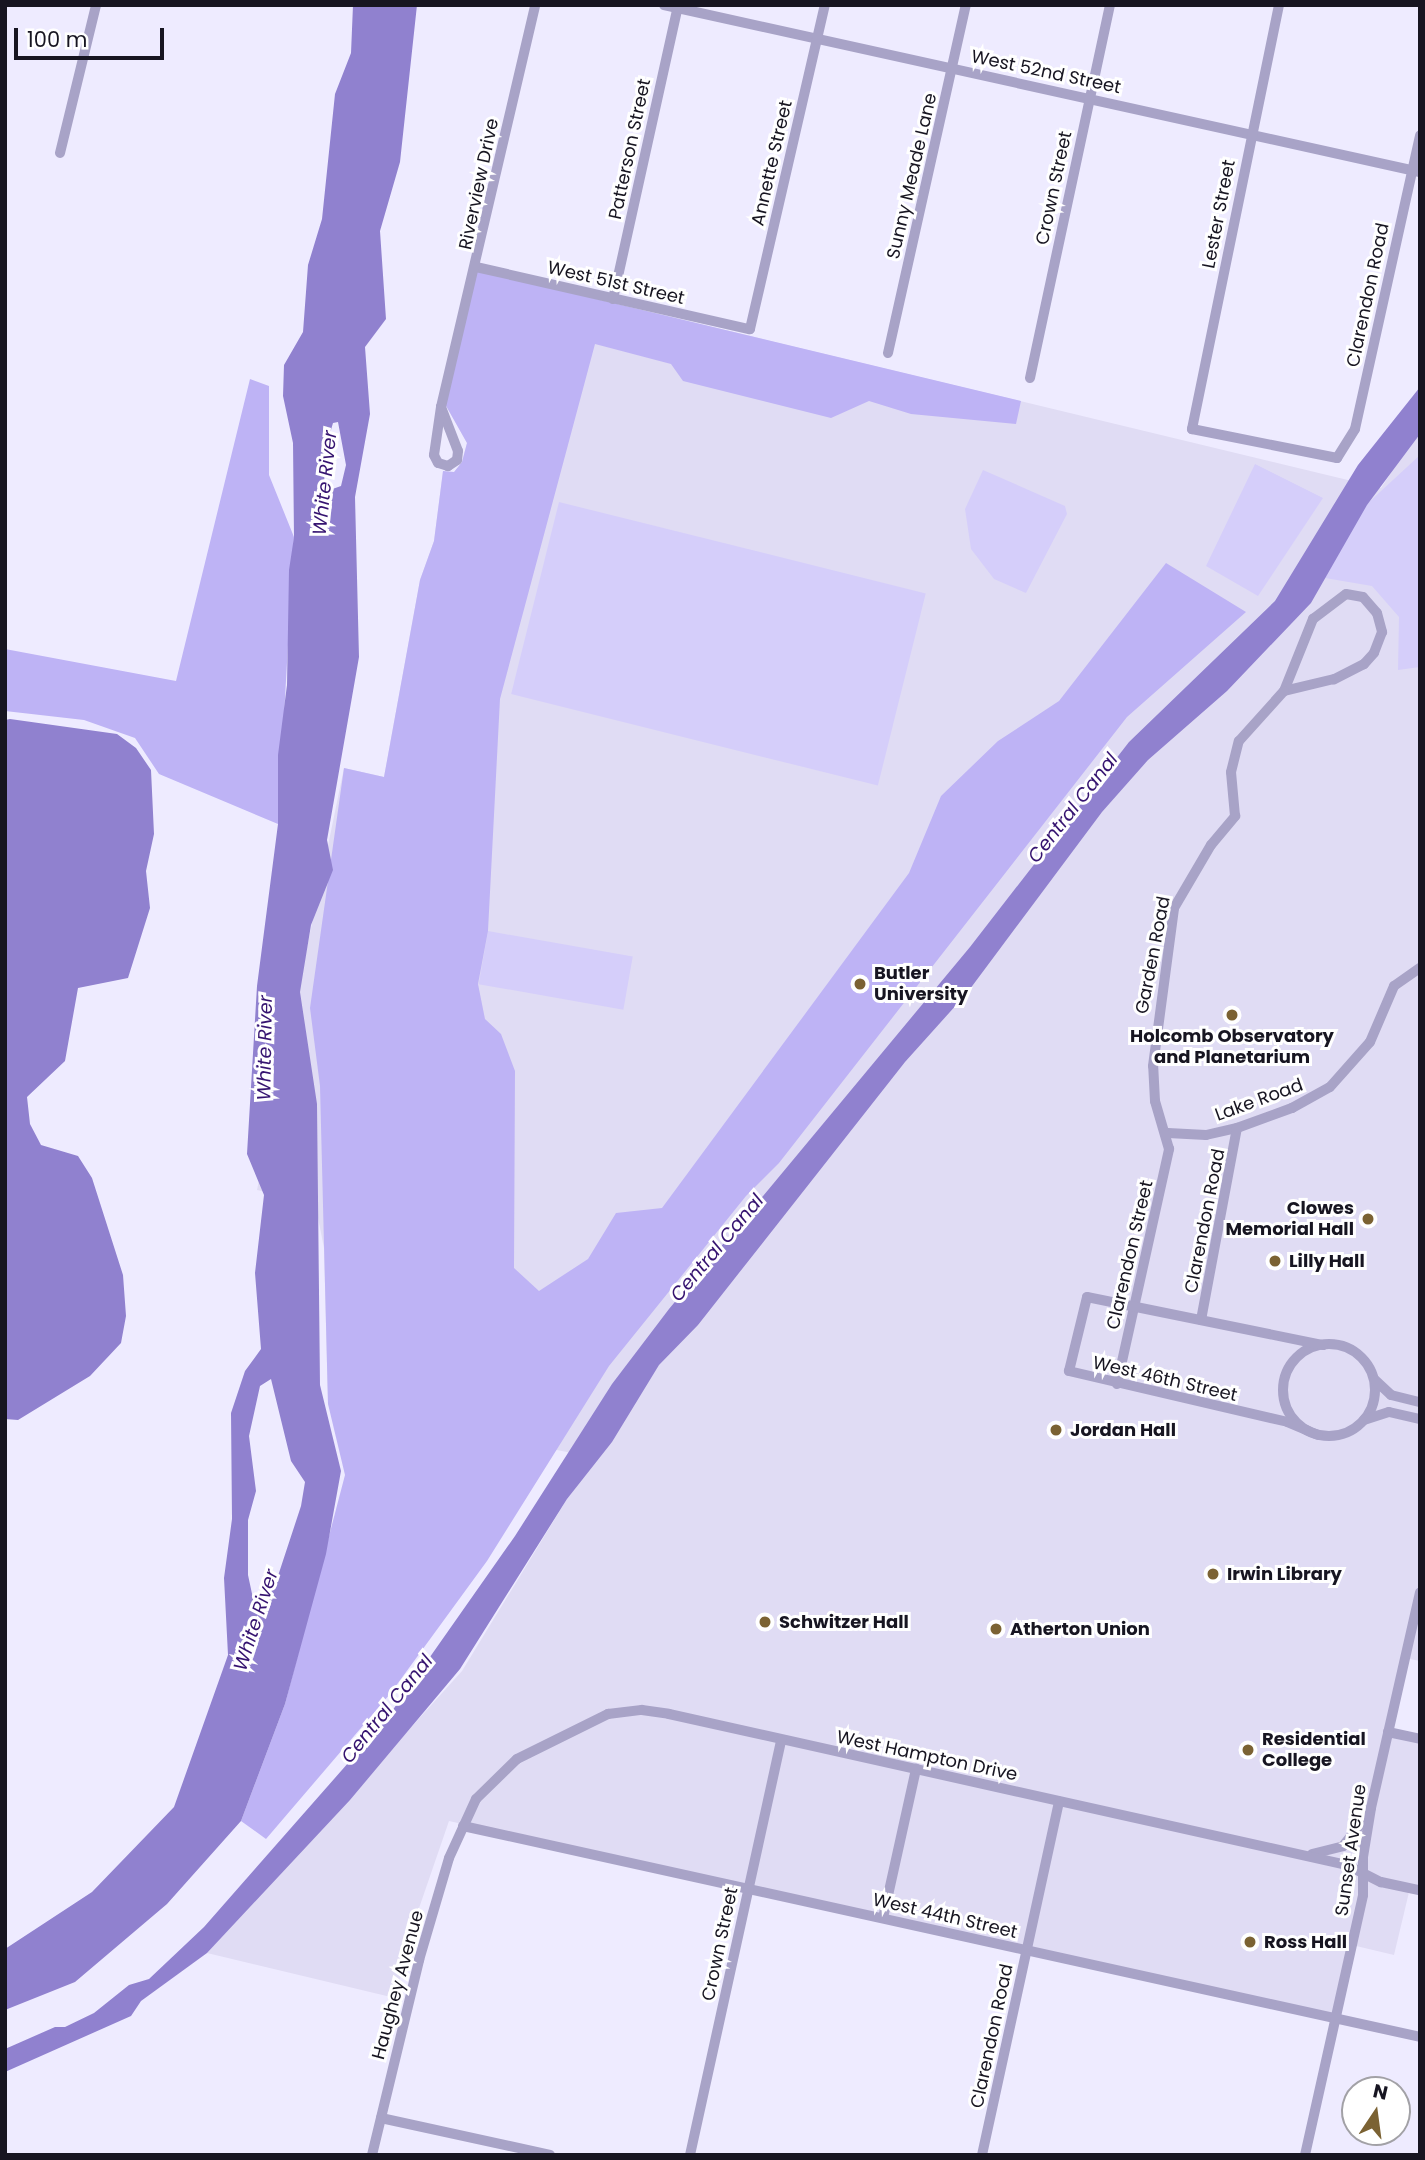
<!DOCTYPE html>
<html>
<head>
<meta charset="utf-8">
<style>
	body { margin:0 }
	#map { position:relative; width:1425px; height:2160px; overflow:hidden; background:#eeebff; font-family:Poppins,sans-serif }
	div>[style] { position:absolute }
	.built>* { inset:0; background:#e0dcf4 }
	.green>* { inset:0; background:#d5cefa; transform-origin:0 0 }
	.forest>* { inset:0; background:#beb3f5 }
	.water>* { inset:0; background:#9081cf }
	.minor>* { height:10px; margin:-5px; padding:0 5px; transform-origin:5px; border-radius:5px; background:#a8a3c7 }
	.minor>.ring { margin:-5px; padding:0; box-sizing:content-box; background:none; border:10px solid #a8a3c7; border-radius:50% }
	.dots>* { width:19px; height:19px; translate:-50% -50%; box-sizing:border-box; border:4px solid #fff; border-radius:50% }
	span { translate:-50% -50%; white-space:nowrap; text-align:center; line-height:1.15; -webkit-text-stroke:6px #fff; paint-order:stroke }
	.street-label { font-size:18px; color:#171521 }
	.poi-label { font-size:18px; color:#171521; font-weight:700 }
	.left { translate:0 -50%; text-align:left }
	.right { translate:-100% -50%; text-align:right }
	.water-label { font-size:19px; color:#351370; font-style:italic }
	.frame { position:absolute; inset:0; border:7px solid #171521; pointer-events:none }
	.north { position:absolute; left:1341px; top:2076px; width:70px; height:70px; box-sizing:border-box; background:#fff; border:2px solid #a2a1a6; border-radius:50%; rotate:13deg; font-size:19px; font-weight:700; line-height:28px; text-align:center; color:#171521 }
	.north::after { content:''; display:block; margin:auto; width:24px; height:32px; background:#7b6233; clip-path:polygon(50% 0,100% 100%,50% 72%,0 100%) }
	.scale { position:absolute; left:14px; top:28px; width:150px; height:32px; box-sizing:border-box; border:4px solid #171521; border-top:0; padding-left:9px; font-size:21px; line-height:24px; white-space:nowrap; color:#171521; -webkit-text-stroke:5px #fff; paint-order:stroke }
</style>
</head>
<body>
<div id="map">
	<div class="built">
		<i style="clip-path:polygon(476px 270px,1381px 488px,1420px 429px,1420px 1661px,1405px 1658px,1388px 1732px,1420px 1739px,1420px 1889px,1410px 1888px,1394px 1955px,1352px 1945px,1335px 2019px,449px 1821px,417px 1914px,395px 1998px,207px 1953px,462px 1671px,567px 1499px,597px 1458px,328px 1404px,324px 1248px,315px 1203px,257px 1190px,344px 768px,384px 777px,420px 580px,434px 541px,443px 471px,454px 473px,462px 462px,467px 443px,445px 404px)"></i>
	</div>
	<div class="green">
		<i style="clip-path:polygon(1420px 455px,1420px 667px,1398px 670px,1399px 617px,1372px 586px,1325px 578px,1367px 504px)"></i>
		<i style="clip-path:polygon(1255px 464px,1323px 498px,1258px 596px,1206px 566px)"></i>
		<i style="clip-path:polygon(983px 470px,1065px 506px,1067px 514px,1026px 593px,994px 579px,971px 549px,965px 509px)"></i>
		<i style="left:559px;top:502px;width:378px;height:198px;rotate:14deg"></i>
		<i style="left:488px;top:931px;width:147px;height:54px;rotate:10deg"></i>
	</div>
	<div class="forest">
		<i style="clip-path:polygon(476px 270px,1021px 401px,1016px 424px,911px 414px,869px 401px,831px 418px,683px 381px,671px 364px,595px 344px,500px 699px,488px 931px,478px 984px,485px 1019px,501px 1034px,515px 1071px,514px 1268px,539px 1291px,588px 1259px,616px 1213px,662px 1208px,909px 873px,941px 796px,998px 741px,1059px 701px,1166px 563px,1246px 612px,1127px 717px,779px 1163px,746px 1196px,609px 1366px,487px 1561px,390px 1694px,266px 1839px,241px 1821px,285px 1704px,345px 1475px,328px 1404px,320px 1086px,310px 1008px,344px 768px,384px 777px,420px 580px,434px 541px,443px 471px,454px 472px,462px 462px,467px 443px,445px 404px)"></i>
		<i style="clip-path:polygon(250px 379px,269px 386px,269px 475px,294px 537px,278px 824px,159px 774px,135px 738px,84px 720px,5px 711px,5px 649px,176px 681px)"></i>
	</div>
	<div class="water">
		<i style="clip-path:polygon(evenodd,353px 5px,417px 5px,400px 162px,380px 231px,386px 319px,365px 347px,370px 414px,355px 497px,359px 657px,327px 840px,333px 870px,311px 925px,300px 992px,317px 1104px,320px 1385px,341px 1471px,326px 1554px,285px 1704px,241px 1821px,167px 1904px,75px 1982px,5px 2010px,5px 1949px,92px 1892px,174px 1807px,228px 1655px,224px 1578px,232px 1519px,231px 1413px,245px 1371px,261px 1349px,255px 1273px,264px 1195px,247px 1154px,257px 986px,278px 824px,278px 755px,287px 685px,289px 570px,294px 537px,293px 443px,283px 396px,284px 365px,303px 332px,308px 265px,322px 219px,335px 94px,351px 53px,353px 5px,338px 422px,346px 465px,341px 486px,324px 492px,325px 450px,333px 423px,338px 422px,353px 5px,271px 1379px,291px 1461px,305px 1482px,301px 1506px,275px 1585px,260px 1605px,254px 1603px,248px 1575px,248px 1520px,256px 1491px,249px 1436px,260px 1386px,271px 1379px)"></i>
		<i style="clip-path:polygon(1420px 387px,1420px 434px,1367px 505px,1311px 603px,1227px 691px,1148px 760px,1102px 812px,967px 993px,905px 1062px,698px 1325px,659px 1365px,612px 1442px,567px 1499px,460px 1669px,350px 1800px,207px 1953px,141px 2001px,131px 2016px,5px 2072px,5px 2049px,55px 2027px,65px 2027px,94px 2013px,129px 1985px,149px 1979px,204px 1927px,385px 1721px,515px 1536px,612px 1384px,669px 1309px,970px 947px,1129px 742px,1275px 601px,1358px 465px)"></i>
		<i style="clip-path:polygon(10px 719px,117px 734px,136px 748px,151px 770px,154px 834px,146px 871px,150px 908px,128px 978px,78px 988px,65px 1061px,27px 1097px,30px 1124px,41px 1145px,78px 1156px,92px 1178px,123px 1275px,126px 1316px,121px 1343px,90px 1376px,18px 1420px,5px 1419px,5px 720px)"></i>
	</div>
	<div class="minor">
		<i style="left:664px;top:5px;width:774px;rotate:12.46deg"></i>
		<i style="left:1279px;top:5px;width:433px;rotate:101.6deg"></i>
		<i style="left:1192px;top:429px;width:148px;rotate:11.3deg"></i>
		<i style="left:1337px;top:458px;width:34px;rotate:-58deg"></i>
		<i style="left:1355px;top:429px;width:301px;rotate:-77.5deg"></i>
		<i style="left:60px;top:153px;width:152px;rotate:-76.3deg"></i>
		<i style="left:476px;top:267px;width:281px;rotate:12.8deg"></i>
		<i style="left:750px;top:329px;width:333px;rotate:-77deg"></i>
		<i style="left:613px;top:299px;width:301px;rotate:-77.5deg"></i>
		<i style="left:888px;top:353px;width:357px;rotate:-77.4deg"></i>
		<i style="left:1030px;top:378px;width:381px;rotate:-77.9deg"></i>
		<i style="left:441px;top:407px;width:47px;rotate:68.9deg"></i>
		<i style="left:458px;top:451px;width:9px;rotate:96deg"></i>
		<i style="left:457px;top:460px;width:11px;rotate:146deg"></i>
		<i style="left:448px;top:466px;width:10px;rotate:-163deg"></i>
		<i style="left:438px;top:463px;width:9px;rotate:-117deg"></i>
		<i style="left:434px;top:455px;width:49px;rotate:-81.7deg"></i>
		<i style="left:441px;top:407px;width:413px;rotate:-76.8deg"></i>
		<i style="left:1346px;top:594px;width:17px;rotate:10deg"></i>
		<i style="left:1363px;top:597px;width:21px;rotate:49deg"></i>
		<i style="left:1377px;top:613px;width:20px;rotate:75deg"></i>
		<i style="left:1382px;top:632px;width:22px;rotate:111deg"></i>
		<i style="left:1374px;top:653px;width:15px;rotate:132deg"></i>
		<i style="left:1364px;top:664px;width:34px;rotate:153deg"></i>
		<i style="left:1334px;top:679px;width:51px;rotate:166.5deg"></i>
		<i style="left:1284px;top:691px;width:78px;rotate:-68.1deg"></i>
		<i style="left:1313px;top:619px;width:41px;rotate:-37.1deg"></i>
		<i style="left:1168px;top:1133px;width:38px;rotate:3deg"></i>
		<i style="left:1206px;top:1135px;width:32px;rotate:-13deg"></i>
		<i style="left:1237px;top:1128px;width:59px;rotate:-20deg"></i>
		<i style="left:1292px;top:1108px;width:43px;rotate:-28.9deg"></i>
		<i style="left:1330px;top:1087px;width:60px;rotate:-48.4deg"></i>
		<i style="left:1370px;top:1042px;width:61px;rotate:-66.8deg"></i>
		<i style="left:1394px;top:986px;width:32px;rotate:-35deg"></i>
		<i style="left:1201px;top:1320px;width:195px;rotate:-79.4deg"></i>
		<i class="ring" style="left:1283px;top:1344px;width:82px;height:82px"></i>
		<i style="left:1375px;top:1380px;width:22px;rotate:43deg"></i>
		<i style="left:1391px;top:1395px;width:30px;rotate:14deg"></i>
		<i style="left:1117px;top:1384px;width:241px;rotate:-77.5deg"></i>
		<i style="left:1169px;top:1149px;width:50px;rotate:-106.3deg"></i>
		<i style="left:1155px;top:1101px;width:35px;rotate:-93deg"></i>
		<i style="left:1153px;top:1066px;width:159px;rotate:-82.4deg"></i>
		<i style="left:1174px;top:908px;width:73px;rotate:-59.6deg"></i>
		<i style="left:1211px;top:845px;width:38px;rotate:-50deg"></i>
		<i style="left:1235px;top:816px;width:44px;rotate:-95.2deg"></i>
		<i style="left:1231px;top:772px;width:32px;rotate:-76deg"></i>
		<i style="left:1239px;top:741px;width:67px;rotate:-48deg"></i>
		<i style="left:1364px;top:1420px;width:26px;rotate:-18deg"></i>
		<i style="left:1389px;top:1412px;width:32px;rotate:13deg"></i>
		<i style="left:1318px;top:1435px;width:33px;rotate:-157deg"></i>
		<i style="left:1288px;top:1422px;width:225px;rotate:-166.9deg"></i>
		<i style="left:1069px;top:1371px;width:76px;rotate:-76.3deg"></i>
		<i style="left:1087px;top:1297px;width:241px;rotate:11.5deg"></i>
		<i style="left:1388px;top:1732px;width:33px;rotate:12deg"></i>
		<i style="left:463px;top:1826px;width:980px;rotate:12.43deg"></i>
		<i style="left:1312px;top:1854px;width:32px;rotate:-14deg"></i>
		<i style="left:1343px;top:1846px;width:40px;rotate:-51deg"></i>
		<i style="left:883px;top:1918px;width:153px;rotate:-77.5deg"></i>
		<i style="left:381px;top:2118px;width:173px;rotate:12.3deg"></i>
		<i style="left:372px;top:2155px;width:201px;rotate:-76.4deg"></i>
		<i style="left:419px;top:1960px;width:106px;rotate:-73.6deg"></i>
		<i style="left:449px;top:1858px;width:65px;rotate:-65.4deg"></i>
		<i style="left:476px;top:1799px;width:57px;rotate:-44.3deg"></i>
		<i style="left:517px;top:1759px;width:102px;rotate:-26.3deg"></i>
		<i style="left:608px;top:1714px;width:34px;rotate:-7deg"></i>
		<i style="left:642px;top:1710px;width:27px;rotate:8deg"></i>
		<i style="left:669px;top:1714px;width:695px;rotate:12.56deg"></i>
		<i style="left:1347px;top:1865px;width:38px;rotate:27deg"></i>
		<i style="left:1381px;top:1882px;width:40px;rotate:12deg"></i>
		<i style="left:690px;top:2155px;width:425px;rotate:-77.6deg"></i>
		<i style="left:982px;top:2155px;width:362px;rotate:-77.7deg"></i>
		<i style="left:1305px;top:2155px;width:266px;rotate:-77.4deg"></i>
		<i style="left:1363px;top:1895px;width:38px;rotate:-90deg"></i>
		<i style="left:1363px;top:1857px;width:50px;rotate:-80.7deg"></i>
		<i style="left:1371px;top:1808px;width:221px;rotate:-77.2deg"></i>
	</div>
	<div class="dots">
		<i style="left:860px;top:984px;background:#7b6233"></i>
		<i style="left:1232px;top:1015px;background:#7b6233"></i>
		<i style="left:1368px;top:1219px;background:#7b6233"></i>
		<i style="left:1275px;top:1261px;background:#7b6233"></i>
		<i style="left:1056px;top:1430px;background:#7b6233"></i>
		<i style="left:1213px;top:1574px;background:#7b6233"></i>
		<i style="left:765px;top:1622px;background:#7b6233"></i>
		<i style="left:996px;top:1629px;background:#7b6233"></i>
		<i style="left:1248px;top:1750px;background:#7b6233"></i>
		<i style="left:1250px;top:1942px;background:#7b6233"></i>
	</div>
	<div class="street-label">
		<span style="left:1046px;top:72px;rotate:12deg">West 52nd Street</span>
		<span style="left:630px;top:149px;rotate:-78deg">Patterson Street</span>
		<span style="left:772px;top:163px;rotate:-77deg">Annette Street</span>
		<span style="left:912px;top:176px;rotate:-77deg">Sunny Meade Lane</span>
		<span style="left:479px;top:184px;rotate:-78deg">Riverview Drive</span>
		<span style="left:1054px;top:188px;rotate:-78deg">Crown Street</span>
		<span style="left:1219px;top:214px;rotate:-79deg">Lester Street</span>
		<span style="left:616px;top:283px;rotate:13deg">West 51st Street</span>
		<span style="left:1368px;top:295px;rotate:-78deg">Clarendon Road</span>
		<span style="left:1153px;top:955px;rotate:-79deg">Garden Road</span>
		<span style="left:1259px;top:1100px;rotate:-20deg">Lake Road</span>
		<span style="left:1205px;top:1221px;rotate:-79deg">Clarendon Road</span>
		<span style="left:1130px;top:1255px;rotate:-77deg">Clarendon Street</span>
		<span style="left:1165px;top:1379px;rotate:13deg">West 46th Street</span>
		<span style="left:927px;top:1756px;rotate:12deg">West Hampton Drive</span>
		<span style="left:1351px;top:1850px;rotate:-82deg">Sunset Avenue</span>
		<span style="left:945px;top:1916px;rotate:13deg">West 44th Street</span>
		<span style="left:720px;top:1944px;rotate:-78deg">Crown Street</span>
		<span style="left:398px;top:1985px;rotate:-75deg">Haughey Avenue</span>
		<span style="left:992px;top:2036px;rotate:-78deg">Clarendon Road</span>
	</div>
	<div class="poi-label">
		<span class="left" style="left:874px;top:984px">Butler<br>University</span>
		<span style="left:1232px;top:1047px">Holcomb Observatory<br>and Planetarium</span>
		<span class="right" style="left:1354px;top:1219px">Clowes<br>Memorial Hall</span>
		<span class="left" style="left:1289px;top:1261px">Lilly Hall</span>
		<span class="left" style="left:1070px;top:1430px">Jordan Hall</span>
		<span class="left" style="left:1227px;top:1574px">Irwin Library</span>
		<span class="left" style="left:779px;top:1622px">Schwitzer Hall</span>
		<span class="left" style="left:1010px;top:1629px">Atherton Union</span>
		<span class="left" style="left:1262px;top:1750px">Residential<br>College</span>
		<span class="left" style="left:1264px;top:1942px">Ross Hall</span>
	</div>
	<div class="water-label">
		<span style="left:325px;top:483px;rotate:-84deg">White River</span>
		<span style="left:1073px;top:808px;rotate:-52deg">Central Canal</span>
		<span style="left:265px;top:1048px;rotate:-89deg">White River</span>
		<span style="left:717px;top:1248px;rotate:-50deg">Central Canal</span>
		<span style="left:256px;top:1620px;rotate:-72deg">White River</span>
		<span style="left:387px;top:1709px;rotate:-51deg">Central Canal</span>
	</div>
	<div class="frame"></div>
	<div class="north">N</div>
	<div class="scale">100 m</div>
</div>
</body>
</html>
